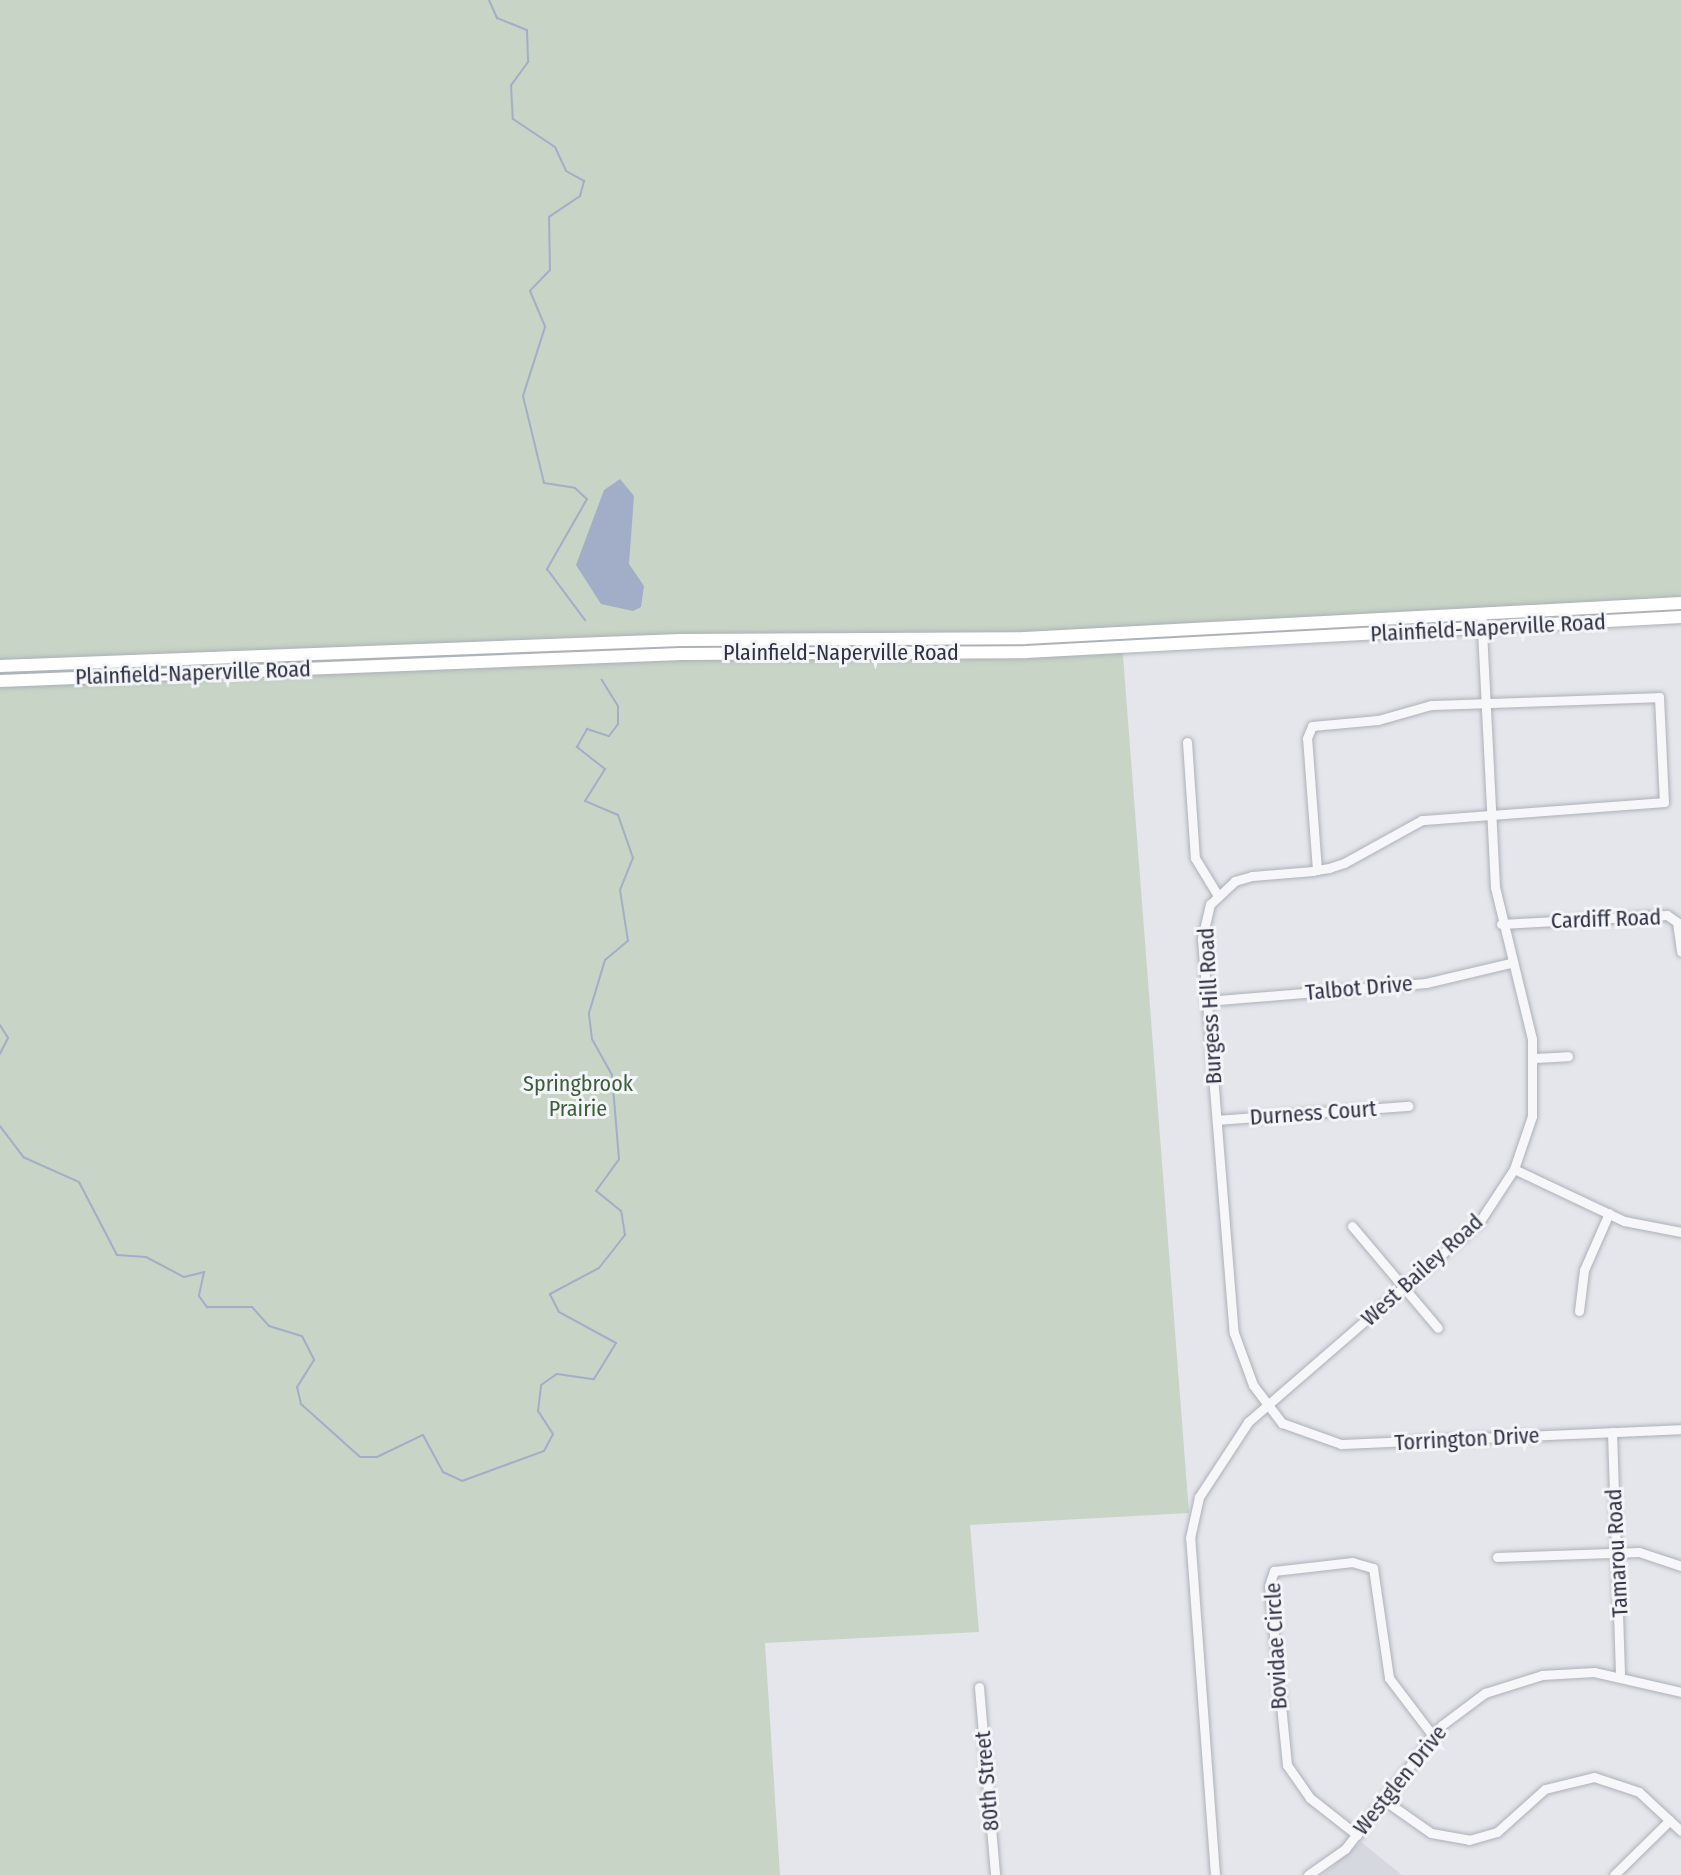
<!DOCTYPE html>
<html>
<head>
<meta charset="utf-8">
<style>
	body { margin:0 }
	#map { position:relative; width:1681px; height:1875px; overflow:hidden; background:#e4e6eb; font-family:"Fira Sans Condensed",sans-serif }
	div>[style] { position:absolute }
	.built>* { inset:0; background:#d6d8e0 }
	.green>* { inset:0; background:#c7d4c6 }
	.water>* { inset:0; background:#a2aec8 }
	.stream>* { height:2px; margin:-1px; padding:0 1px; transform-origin:1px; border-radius:1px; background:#a2aec8 }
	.roads { filter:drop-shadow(0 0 2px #adb0b8) drop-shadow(0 0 2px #adb0b8) }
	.street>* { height:9px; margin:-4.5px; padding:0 4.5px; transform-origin:4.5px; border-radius:4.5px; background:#f7f7f9 }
	.secondary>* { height:12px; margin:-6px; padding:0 6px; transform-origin:6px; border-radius:6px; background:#fff }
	span { translate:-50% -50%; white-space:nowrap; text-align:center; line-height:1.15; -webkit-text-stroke:6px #f4f5f8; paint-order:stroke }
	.street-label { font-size:22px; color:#2d3142 }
	.park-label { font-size:22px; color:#3c5d3b }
</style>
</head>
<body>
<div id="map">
	<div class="built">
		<i style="clip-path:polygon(1361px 1842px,1402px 1875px,1323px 1875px)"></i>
	</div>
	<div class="green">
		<i style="clip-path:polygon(0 0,1681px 0,1681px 599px,1464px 624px,1122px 643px,1189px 1513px,970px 1525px,979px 1632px,765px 1643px,780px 1875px,0 1875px)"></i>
	</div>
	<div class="water">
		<i style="clip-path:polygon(620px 479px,634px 496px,629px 564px,644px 586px,641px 607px,633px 611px,601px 604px,576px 565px,604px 490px)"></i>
	</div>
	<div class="stream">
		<i style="left:489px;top:0;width:20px;rotate:66deg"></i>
		<i style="left:497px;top:18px;width:32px;rotate:22deg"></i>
		<i style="left:527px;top:30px;width:32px;rotate:88deg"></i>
		<i style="left:528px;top:62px;width:29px;rotate:126deg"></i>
		<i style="left:511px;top:85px;width:34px;rotate:87deg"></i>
		<i style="left:513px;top:119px;width:50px;rotate:33.7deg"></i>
		<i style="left:555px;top:147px;width:26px;rotate:65deg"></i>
		<i style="left:566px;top:171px;width:21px;rotate:29deg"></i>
		<i style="left:584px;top:181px;width:16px;rotate:105deg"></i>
		<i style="left:580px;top:196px;width:37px;rotate:146deg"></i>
		<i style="left:549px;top:217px;width:53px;rotate:88.9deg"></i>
		<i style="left:550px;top:270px;width:29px;rotate:134deg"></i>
		<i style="left:530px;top:291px;width:39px;rotate:67deg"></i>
		<i style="left:545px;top:327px;width:72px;rotate:107.7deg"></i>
		<i style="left:523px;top:396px;width:89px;rotate:76.4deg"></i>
		<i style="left:544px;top:483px;width:31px;rotate:9deg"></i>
		<i style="left:575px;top:488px;width:16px;rotate:43deg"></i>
		<i style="left:587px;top:499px;width:81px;rotate:119.7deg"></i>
		<i style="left:547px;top:569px;width:64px;rotate:53.3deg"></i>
		<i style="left:0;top:1025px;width:15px;rotate:58deg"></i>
		<i style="left:8px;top:1038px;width:18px;rotate:117deg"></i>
		<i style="left:0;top:1126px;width:39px;rotate:53deg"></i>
		<i style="left:23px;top:1157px;width:61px;rotate:24.1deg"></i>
		<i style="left:79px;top:1182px;width:82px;rotate:62.5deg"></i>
		<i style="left:117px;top:1255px;width:29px;rotate:4deg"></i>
		<i style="left:146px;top:1257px;width:43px;rotate:27.8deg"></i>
		<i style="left:184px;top:1277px;width:21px;rotate:-14deg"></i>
		<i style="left:204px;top:1272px;width:25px;rotate:102deg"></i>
		<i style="left:199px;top:1296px;width:14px;rotate:54deg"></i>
		<i style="left:207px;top:1307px;width:45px"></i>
		<i style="left:252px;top:1307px;width:25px;rotate:48deg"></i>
		<i style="left:269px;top:1326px;width:34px;rotate:17deg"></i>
		<i style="left:302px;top:1336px;width:27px;rotate:63deg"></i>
		<i style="left:314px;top:1360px;width:32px;rotate:122deg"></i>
		<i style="left:297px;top:1387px;width:17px;rotate:77deg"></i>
		<i style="left:301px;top:1404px;width:79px;rotate:41.9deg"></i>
		<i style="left:360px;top:1457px;width:17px"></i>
		<i style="left:377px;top:1457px;width:51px;rotate:-25.6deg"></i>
		<i style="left:423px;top:1435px;width:42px;rotate:61.6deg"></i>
		<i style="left:443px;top:1472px;width:21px;rotate:25deg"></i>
		<i style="left:462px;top:1481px;width:87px;rotate:-20.1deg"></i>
		<i style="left:544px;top:1451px;width:19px;rotate:-62deg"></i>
		<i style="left:553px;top:1434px;width:27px;rotate:-123deg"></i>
		<i style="left:538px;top:1411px;width:26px;rotate:-83deg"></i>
		<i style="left:541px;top:1385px;width:19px;rotate:-35deg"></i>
		<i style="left:557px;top:1374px;width:37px;rotate:8deg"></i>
		<i style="left:594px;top:1379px;width:42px;rotate:-58.6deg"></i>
		<i style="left:616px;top:1343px;width:65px;rotate:-151.5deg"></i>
		<i style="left:559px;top:1312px;width:20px;rotate:-117deg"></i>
		<i style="left:550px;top:1294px;width:55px;rotate:-28deg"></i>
		<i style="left:599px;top:1268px;width:42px;rotate:-51.8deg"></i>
		<i style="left:625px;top:1235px;width:24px;rotate:-99deg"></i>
		<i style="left:621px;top:1211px;width:32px;rotate:-141deg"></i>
		<i style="left:596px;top:1191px;width:39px;rotate:-54deg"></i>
		<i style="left:619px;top:1159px;width:84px;rotate:-94.8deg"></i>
		<i style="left:612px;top:1075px;width:41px;rotate:-119.1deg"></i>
		<i style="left:592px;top:1039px;width:26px;rotate:-97deg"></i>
		<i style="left:589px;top:1013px;width:55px;rotate:-73.2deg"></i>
		<i style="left:605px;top:960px;width:30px;rotate:-40deg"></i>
		<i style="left:628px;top:941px;width:52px;rotate:-98.9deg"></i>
		<i style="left:620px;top:890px;width:35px;rotate:-68deg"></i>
		<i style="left:633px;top:858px;width:46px;rotate:-109.2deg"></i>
		<i style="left:618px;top:815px;width:36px;rotate:-157deg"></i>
		<i style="left:585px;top:801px;width:38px;rotate:-58deg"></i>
		<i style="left:605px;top:769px;width:36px;rotate:-142deg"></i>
		<i style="left:577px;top:747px;width:21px;rotate:-61deg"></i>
		<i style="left:587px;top:729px;width:23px;rotate:18deg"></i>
		<i style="left:609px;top:736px;width:15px;rotate:-53deg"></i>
		<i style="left:618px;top:724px;width:18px;rotate:-90deg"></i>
		<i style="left:618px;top:706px;width:31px;rotate:-122deg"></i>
	</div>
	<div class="roads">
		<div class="street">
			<i style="left:1187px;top:742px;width:116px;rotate:86.1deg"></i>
			<i style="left:1195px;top:858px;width:42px;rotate:58.6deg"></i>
			<i style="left:1317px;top:870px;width:132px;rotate:-94.3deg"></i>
			<i style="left:1307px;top:738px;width:13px;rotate:-67deg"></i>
			<i style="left:1312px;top:726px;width:66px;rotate:-5.2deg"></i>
			<i style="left:1378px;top:720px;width:55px;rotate:-15.8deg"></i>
			<i style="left:1431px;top:705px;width:228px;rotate:-2deg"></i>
			<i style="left:1659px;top:697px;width:105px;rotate:87.3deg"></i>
			<i style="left:1664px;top:802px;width:243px;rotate:175.7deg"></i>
			<i style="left:1422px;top:820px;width:89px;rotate:151.1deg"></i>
			<i style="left:1344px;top:863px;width:16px;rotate:162deg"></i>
			<i style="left:1329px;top:868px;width:12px;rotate:171deg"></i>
			<i style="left:1317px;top:870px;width:4px;rotate:166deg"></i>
			<i style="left:1313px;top:871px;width:61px;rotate:175.3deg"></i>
			<i style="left:1252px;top:876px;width:18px;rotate:164deg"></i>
			<i style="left:1235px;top:881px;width:34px;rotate:137deg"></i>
			<i style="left:1210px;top:904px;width:36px;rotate:103deg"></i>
			<i style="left:1202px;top:939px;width:395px;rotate:85.4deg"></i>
			<i style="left:1234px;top:1333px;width:55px;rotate:69.9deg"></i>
			<i style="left:1253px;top:1385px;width:48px;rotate:52.7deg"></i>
			<i style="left:1282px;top:1423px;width:63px;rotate:19.6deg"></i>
			<i style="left:1341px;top:1444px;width:340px;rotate:-2.5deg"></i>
			<i style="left:1501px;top:924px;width:166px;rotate:-3.1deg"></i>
			<i style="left:1667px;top:915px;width:12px;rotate:35deg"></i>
			<i style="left:1677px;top:922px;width:30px;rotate:82deg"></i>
			<i style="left:1206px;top:1001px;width:221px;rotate:-4.7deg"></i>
			<i style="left:1426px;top:983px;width:86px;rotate:-13.4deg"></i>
			<i style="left:1535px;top:1058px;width:33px;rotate:-3deg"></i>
			<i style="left:1217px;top:1120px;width:192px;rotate:-4.2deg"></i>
			<i style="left:1514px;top:1169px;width:122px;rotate:25.3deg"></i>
			<i style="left:1624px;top:1221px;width:58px;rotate:10.9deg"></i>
			<i style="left:1352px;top:1226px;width:133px;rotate:49.9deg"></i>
			<i style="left:1579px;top:1311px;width:41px;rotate:-83deg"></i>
			<i style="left:1584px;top:1270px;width:62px;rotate:-66.3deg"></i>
			<i style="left:1612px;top:1432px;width:241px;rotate:88.1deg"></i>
			<i style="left:1497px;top:1557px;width:142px;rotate:-2deg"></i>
			<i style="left:1639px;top:1552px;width:44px;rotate:18.4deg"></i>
			<i style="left:979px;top:1687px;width:189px;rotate:85.1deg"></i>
			<i style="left:1384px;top:1800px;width:57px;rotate:35.1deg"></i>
			<i style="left:1431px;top:1833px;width:39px;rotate:10deg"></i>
			<i style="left:1469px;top:1840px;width:29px;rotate:-16deg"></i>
			<i style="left:1497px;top:1832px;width:64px;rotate:-41.9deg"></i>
			<i style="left:1545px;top:1789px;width:50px;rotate:-13.8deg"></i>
			<i style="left:1594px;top:1777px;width:47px;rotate:18.4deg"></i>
			<i style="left:1639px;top:1792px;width:57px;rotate:42.9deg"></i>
			<i style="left:1357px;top:1835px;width:60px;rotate:-141.8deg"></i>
			<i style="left:1310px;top:1798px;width:40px;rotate:-124.9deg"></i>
			<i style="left:1287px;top:1765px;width:180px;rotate:-95.7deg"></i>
			<i style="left:1269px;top:1586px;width:16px;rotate:-72deg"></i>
			<i style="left:1274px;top:1571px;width:79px;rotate:-6.6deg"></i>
			<i style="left:1352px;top:1562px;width:22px;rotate:16deg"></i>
			<i style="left:1373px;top:1568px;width:111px;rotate:81.7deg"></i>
			<i style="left:1389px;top:1678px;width:73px;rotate:52.8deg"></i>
			<i style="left:1215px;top:1875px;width:338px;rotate:-94.2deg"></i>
			<i style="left:1190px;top:1538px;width:42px;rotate:-77.6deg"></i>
			<i style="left:1199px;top:1497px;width:90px;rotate:-56.8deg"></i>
			<i style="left:1248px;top:1422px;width:307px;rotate:-40.9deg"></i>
			<i style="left:1480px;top:1221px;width:62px;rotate:-56.8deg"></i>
			<i style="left:1514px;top:1169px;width:56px;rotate:-71.2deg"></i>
			<i style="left:1532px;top:1116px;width:77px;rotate:-90deg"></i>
			<i style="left:1532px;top:1039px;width:156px;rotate:-103.7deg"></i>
			<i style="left:1495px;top:887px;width:273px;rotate:-92.9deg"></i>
			<i style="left:1308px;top:1875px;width:45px;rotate:-35.1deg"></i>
			<i style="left:1345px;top:1849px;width:157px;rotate:-52deg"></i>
			<i style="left:1442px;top:1725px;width:54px;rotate:-36.7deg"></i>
			<i style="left:1485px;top:1693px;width:60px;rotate:-17.5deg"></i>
			<i style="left:1542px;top:1675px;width:52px;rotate:-3.3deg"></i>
			<i style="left:1594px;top:1672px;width:89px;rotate:12.9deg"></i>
			<i style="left:1614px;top:1875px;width:78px;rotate:-44.5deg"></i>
		</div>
		<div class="secondary">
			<i style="left:0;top:666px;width:681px;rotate:-2.19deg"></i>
			<i style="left:681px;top:640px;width:344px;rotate:-0.3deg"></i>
			<i style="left:1025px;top:638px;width:657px;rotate:-3.05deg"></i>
			<i style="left:0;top:681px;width:681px;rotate:-2.27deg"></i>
			<i style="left:680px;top:654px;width:346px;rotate:-0.3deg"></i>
			<i style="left:1026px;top:652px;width:656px;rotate:-3.06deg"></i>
		</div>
	</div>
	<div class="street-label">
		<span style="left:1488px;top:628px;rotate:-3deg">Plainfield-Naperville Road</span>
		<span style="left:841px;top:653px">Plainfield-Naperville Road</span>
		<span style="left:193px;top:673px;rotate:-2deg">Plainfield-Naperville Road</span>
		<span style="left:1606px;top:919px;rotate:-2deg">Cardiff Road</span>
		<span style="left:1359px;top:988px;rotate:-5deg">Talbot Drive</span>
		<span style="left:1210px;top:1006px;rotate:-93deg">Burgess Hill Road</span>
		<span style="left:1313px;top:1113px;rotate:-4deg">Durness Court</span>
		<span style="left:1422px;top:1270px;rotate:-42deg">West Bailey Road</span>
		<span style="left:1467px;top:1439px;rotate:-3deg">Torrington Drive</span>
		<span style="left:1617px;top:1553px;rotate:-93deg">Tamarou Road</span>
		<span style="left:1276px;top:1646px;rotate:-93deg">Bovidae Circle</span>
		<span style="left:1400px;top:1780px;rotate:-51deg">Westglen Drive</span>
		<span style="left:987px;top:1781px;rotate:-95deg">80th Street</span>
	</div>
	<div class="park-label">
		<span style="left:578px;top:1096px">Springbrook<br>Prairie</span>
	</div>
</div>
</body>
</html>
